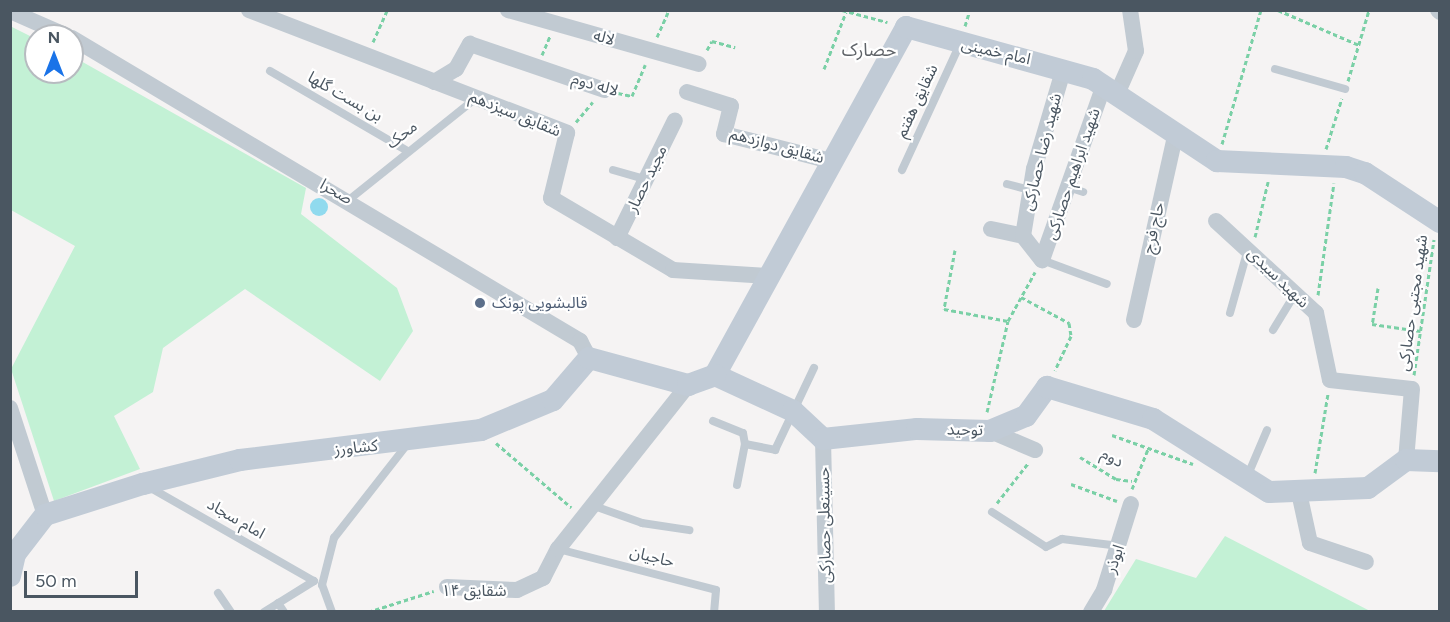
<!DOCTYPE html>
<html>
<head>
<meta charset="utf-8">
<style>
	body { margin:0 }
	#map { position:relative; width:1450px; height:622px; overflow:hidden; background:#f5f3f3; font-family:Figtree,"Noto Sans Arabic",sans-serif }
	div>[style] { position:absolute }
	.green>* { inset:0; background:#c3f1d5 }
	.water>* { inset:0; background:#90daee }
	.round { border-radius:50% }
	.path>* { height:3px; margin-top:-1.5px; transform-origin:0; background:repeating-linear-gradient(90deg,#7ad0a6 0 4.5px,transparent 0 7.5px) }
	.lane>* { height:8px; margin:-4px; padding:0 4px; transform-origin:4px; border-radius:4px; background:#c1cad2 }
	.street>* { height:16px; margin:-8px; padding:0 8px; transform-origin:8px; border-radius:8px; background:#c1cad2 }
	.secondary>* { height:22px; margin:-11px; padding:0 11px; transform-origin:11px; border-radius:11px; background:#c1cbd6 }
	.dots>* { width:16px; height:16px; translate:-50% -50%; box-sizing:border-box; border:3px solid #fff; border-radius:50% }
	span { translate:-50% -50%; white-space:nowrap; text-align:center; line-height:1.15; -webkit-text-stroke:4.5px #fff; paint-order:stroke }
	.street-label { font-size:16px; color:#4a5661 }
	.service-label { font-size:16px; color:#4e5e75 }
	.left { translate:0 -50%; text-align:left }
	.neighbourhood-label { font-size:18px; color:#5f6368 }
	.frame { position:absolute; inset:0; border:12px solid #4a5661; pointer-events:none }
	.north { position:absolute; left:24px; top:24px; width:60px; height:60px; box-sizing:border-box; background:#fff; border:2px solid #b7bbc0; border-radius:50%; rotate:0deg; font-size:16px; font-weight:700; line-height:24px; text-align:center; color:#4a5661 }
	.north::after { content:''; display:block; margin:auto; width:21px; height:27px; background:#1a73e8; clip-path:polygon(50% 0,100% 100%,50% 72%,0 100%) }
	.scale { position:absolute; left:24px; top:571px; width:114px; height:27px; box-sizing:border-box; border:3px solid #4a5661; border-top:0; padding-left:8px; font-size:18px; line-height:21px; white-space:nowrap; color:#4a5661; -webkit-text-stroke:4px #fff; paint-order:stroke }
</style>
</head>
<body>
<div id="map">
	<div class="green">
		<i style="clip-path:polygon(10px 26px,36px 39px,36px 72px,72px 72px,72px 56px,306px 188px,301px 214px,397px 288px,413px 331px,380px 381px,245px 289px,163px 348px,153px 392px,114px 416px,140px 469px,54px 501px,11px 369px,75px 246px,11px 210px)"></i>
		<i style="clip-path:polygon(1225px 536px,1370px 611px,1104px 611px,1136px 559px,1196px 578px)"></i>
	</div>
	<div class="water">
		<i class="round" style="left:310px;top:198px;width:18px;height:18px"></i>
	</div>
	<div class="path">
		<i style="left:842px;top:10px;width:47px;rotate:14.9deg"></i>
		<i style="left:1278px;top:10px;width:88px;rotate:23.4deg"></i>
		<i style="left:965px;top:26px;width:17px;rotate:-73deg"></i>
		<i style="left:657px;top:37px;width:30px;rotate:-66deg"></i>
		<i style="left:373px;top:42px;width:35px;rotate:-66deg"></i>
		<i style="left:707px;top:50px;width:10px;rotate:-61deg"></i>
		<i style="left:712px;top:41px;width:24px;rotate:15deg"></i>
		<i style="left:542px;top:55px;width:21px;rotate:-67deg"></i>
		<i style="left:824px;top:69px;width:61px;rotate:-68.9deg"></i>
		<i style="left:1348px;top:81px;width:74px;rotate:-73.5deg"></i>
		<i style="left:618px;top:93px;width:14px;rotate:12deg"></i>
		<i style="left:632px;top:96px;width:34px;rotate:-67deg"></i>
		<i style="left:576px;top:122px;width:26px;rotate:-50deg"></i>
		<i style="left:1222px;top:144px;width:140px;rotate:-73.8deg"></i>
		<i style="left:1326px;top:149px;width:53px;rotate:-72.6deg"></i>
		<i style="left:1255px;top:237px;width:57px;rotate:-76.7deg"></i>
		<i style="left:955px;top:250px;width:60px;rotate:100.6deg"></i>
		<i style="left:944px;top:309px;width:65px;rotate:10.6deg"></i>
		<i style="left:1378px;top:288px;width:36px;rotate:99deg"></i>
		<i style="left:1372px;top:324px;width:49px;rotate:8.1deg"></i>
		<i style="left:1318px;top:295px;width:113px;rotate:-81.9deg"></i>
		<i style="left:1021px;top:297px;width:55px;rotate:28.4deg"></i>
		<i style="left:1069px;top:323px;width:13px;rotate:81deg"></i>
		<i style="left:1071px;top:336px;width:38px;rotate:115deg"></i>
		<i style="left:1414px;top:375px;width:137px;rotate:-81.6deg"></i>
		<i style="left:987px;top:412px;width:93px;rotate:-77deg"></i>
		<i style="left:1008px;top:321px;width:56px;rotate:-61.1deg"></i>
		<i style="left:1112px;top:435px;width:86px;rotate:19.7deg"></i>
		<i style="left:496px;top:443px;width:99px;rotate:40.5deg"></i>
		<i style="left:1080px;top:457px;width:42px;rotate:31.4deg"></i>
		<i style="left:1116px;top:479px;width:16px;rotate:7deg"></i>
		<i style="left:1315px;top:473px;width:80px;rotate:-80.7deg"></i>
		<i style="left:1071px;top:484px;width:49px;rotate:20.3deg"></i>
		<i style="left:1132px;top:489px;width:43px;rotate:-68.2deg"></i>
		<i style="left:997px;top:503px;width:52px;rotate:-52deg"></i>
		<i style="left:368px;top:612px;width:69px;rotate:-17.7deg"></i>
	</div>
	<div class="lane">
		<i style="left:1275px;top:69px;width:73px;rotate:15.9deg"></i>
		<i style="left:270px;top:71px;width:157px;rotate:30.2deg"></i>
		<i style="left:613px;top:170px;width:36px;rotate:16deg"></i>
		<i style="left:902px;top:170px;width:139px;rotate:-65.3deg"></i>
		<i style="left:1007px;top:184px;width:23px;rotate:15deg"></i>
		<i style="left:1068px;top:187px;width:16px;rotate:18deg"></i>
		<i style="left:350px;top:199px;width:161px;rotate:-38.7deg"></i>
		<i style="left:1042px;top:260px;width:69px;rotate:20.3deg"></i>
		<i style="left:1230px;top:313px;width:66px;rotate:-74.3deg"></i>
		<i style="left:1273px;top:330px;width:42px;rotate:-58.6deg"></i>
		<i style="left:713px;top:421px;width:32px;rotate:22deg"></i>
		<i style="left:743px;top:433px;width:11px;rotate:80deg"></i>
		<i style="left:1247px;top:477px;width:51px;rotate:-66.9deg"></i>
		<i style="left:737px;top:485px;width:42px;rotate:-79deg"></i>
		<i style="left:745px;top:444px;width:31px;rotate:11deg"></i>
		<i style="left:775px;top:450px;width:91px;rotate:-64.6deg"></i>
		<i style="left:149px;top:487px;width:190px;rotate:29.7deg"></i>
		<i style="left:314px;top:581px;width:59px;rotate:148.2deg"></i>
		<i style="left:597px;top:507px;width:48px;rotate:19.6deg"></i>
		<i style="left:642px;top:523px;width:48px;rotate:8.5deg"></i>
		<i style="left:992px;top:512px;width:64px;rotate:32.9deg"></i>
		<i style="left:1046px;top:547px;width:18px;rotate:-27deg"></i>
		<i style="left:1062px;top:539px;width:58px;rotate:6.9deg"></i>
		<i style="left:558px;top:549px;width:163px;rotate:14.5deg"></i>
		<i style="left:716px;top:590px;width:22px;rotate:95deg"></i>
		<i style="left:218px;top:593px;width:23px;rotate:56deg"></i>
		<i style="left:278px;top:603px;width:11px;rotate:56deg"></i>
		<i style="left:332px;top:612px;width:29px;rotate:-110deg"></i>
		<i style="left:322px;top:585px;width:49px;rotate:-75.7deg"></i>
		<i style="left:334px;top:538px;width:122px;rotate:-52deg"></i>
	</div>
	<div class="street">
		<i style="left:249px;top:10px;width:341px;rotate:21.1deg"></i>
		<i style="left:567px;top:133px;width:67px;rotate:103.8deg"></i>
		<i style="left:551px;top:198px;width:142px;rotate:30.5deg"></i>
		<i style="left:673px;top:270px;width:95px;rotate:3.6deg"></i>
		<i style="left:508px;top:10px;width:198px;rotate:15.8deg"></i>
		<i style="left:1438px;top:10px;width:3px;rotate:45deg"></i>
		<i style="left:10px;top:11px;width:62px;rotate:23.7deg"></i>
		<i style="left:72px;top:38px;width:592px;rotate:30.81deg"></i>
		<i style="left:580px;top:341px;width:19px;rotate:62deg"></i>
		<i style="left:434px;top:82px;width:26px;rotate:-31deg"></i>
		<i style="left:456px;top:69px;width:29px;rotate:-61deg"></i>
		<i style="left:470px;top:44px;width:142px;rotate:18.9deg"></i>
		<i style="left:687px;top:92px;width:46px;rotate:17.7deg"></i>
		<i style="left:731px;top:106px;width:29px;rotate:104deg"></i>
		<i style="left:724px;top:134px;width:110px;rotate:14.2deg"></i>
		<i style="left:1117px;top:94px;width:47px;rotate:-66.2deg"></i>
		<i style="left:1136px;top:51px;width:41px;rotate:-98.3deg"></i>
		<i style="left:1216px;top:221px;width:136px;rotate:42.6deg"></i>
		<i style="left:1316px;top:313px;width:68px;rotate:78.2deg"></i>
		<i style="left:1330px;top:380px;width:82px;rotate:6.3deg"></i>
		<i style="left:1412px;top:389px;width:71px;rotate:94.8deg"></i>
		<i style="left:991px;top:229px;width:33px;rotate:12deg"></i>
		<i style="left:1023px;top:236px;width:31px;rotate:52deg"></i>
		<i style="left:1042px;top:260px;width:186px;rotate:-70.5deg"></i>
		<i style="left:1023px;top:236px;width:68px;rotate:-80.7deg"></i>
		<i style="left:1034px;top:169px;width:105px;rotate:-73.5deg"></i>
		<i style="left:617px;top:238px;width:131px;rotate:-63.8deg"></i>
		<i style="left:1134px;top:320px;width:188px;rotate:-77.4deg"></i>
		<i style="left:10px;top:408px;width:113px;rotate:71.9deg"></i>
		<i style="left:990px;top:431px;width:49px;rotate:22.9deg"></i>
		<i style="left:823px;top:439px;width:173px;rotate:88.7deg"></i>
		<i style="left:1298px;top:488px;width:56px;rotate:77.7deg"></i>
		<i style="left:1310px;top:543px;width:59px;rotate:18.7deg"></i>
		<i style="left:447px;top:587px;width:70px;rotate:2.5deg"></i>
		<i style="left:517px;top:590px;width:29px;rotate:-25deg"></i>
		<i style="left:543px;top:578px;width:33px;rotate:-63deg"></i>
		<i style="left:558px;top:549px;width:209px;rotate:-51.6deg"></i>
		<i style="left:1091px;top:612px;width:26px;rotate:-59deg"></i>
		<i style="left:1104px;top:590px;width:90px;rotate:-72.6deg"></i>
	</div>
	<div class="secondary">
		<i style="left:715px;top:375px;width:397px;rotate:-61.2deg"></i>
		<i style="left:906px;top:27px;width:194px;rotate:15.5deg"></i>
		<i style="left:1093px;top:79px;width:149px;rotate:33.5deg"></i>
		<i style="left:1217px;top:161px;width:129px;rotate:2.7deg"></i>
		<i style="left:1346px;top:167px;width:20px;rotate:18deg"></i>
		<i style="left:1365px;top:173px;width:90px;rotate:33.2deg"></i>
		<i style="left:715px;top:375px;width:86px;rotate:24.8deg"></i>
		<i style="left:793px;top:411px;width:41px;rotate:43deg"></i>
		<i style="left:823px;top:439px;width:95px;rotate:-6.1deg"></i>
		<i style="left:917px;top:429px;width:73px;rotate:1.6deg"></i>
		<i style="left:990px;top:431px;width:39px;rotate:-23deg"></i>
		<i style="left:1026px;top:416px;width:36px;rotate:-54deg"></i>
		<i style="left:1047px;top:387px;width:111px;rotate:16.8deg"></i>
		<i style="left:1153px;top:419px;width:137px;rotate:32.2deg"></i>
		<i style="left:1269px;top:492px;width:99px;rotate:-2.3deg"></i>
		<i style="left:1368px;top:488px;width:47px;rotate:-36.4deg"></i>
		<i style="left:1406px;top:460px;width:34px;rotate:2deg"></i>
		<i style="left:10px;top:576px;width:23px;rotate:-77deg"></i>
		<i style="left:15px;top:554px;width:49px;rotate:-52.4deg"></i>
		<i style="left:45px;top:515px;width:103px;rotate:-17.6deg"></i>
		<i style="left:143px;top:484px;width:100px;rotate:-13.9deg"></i>
		<i style="left:240px;top:460px;width:243px;rotate:-7.1deg"></i>
		<i style="left:481px;top:430px;width:78px;rotate:-22.6deg"></i>
		<i style="left:553px;top:400px;width:55px;rotate:-49.4deg"></i>
		<i style="left:589px;top:358px;width:103px;rotate:15.3deg"></i>
		<i style="left:688px;top:385px;width:29px;rotate:-20deg"></i>
	</div>
	<div class="dots">
		<i style="left:480px;top:303px;background:#5c6f8a"></i>
	</div>
	<div class="street-label">
		<span style="left:604px;top:38px;rotate:16deg">لاله</span>
		<span style="left:996px;top:52px;rotate:13deg">امام خمینی</span>
		<span style="left:595px;top:85px;rotate:16deg">لاله دوم</span>
		<span style="left:345px;top:97px;rotate:30deg">بن بست گلها</span>
		<span style="left:917px;top:101px;rotate:-65deg">شقایق هفتم</span>
		<span style="left:515px;top:114px;rotate:22deg">شقایق سیزدهم</span>
		<span style="left:402px;top:135px;rotate:-38deg">محک</span>
		<span style="left:777px;top:146px;rotate:15deg">شقایق دوازدهم</span>
		<span style="left:1042px;top:152px;rotate:-76deg">شهید رضا حصارکی</span>
		<span style="left:1073px;top:174px;rotate:-71deg">شهید ابراهیم حصارکی</span>
		<span style="left:647px;top:179px;rotate:-64deg">مجید حصار</span>
		<span style="left:336px;top:192px;rotate:30deg">صحرا</span>
		<span style="left:1154px;top:228px;rotate:-78deg">حاج فرج</span>
		<span style="left:1278px;top:278px;rotate:44deg">شهید سیدی</span>
		<span style="left:1413px;top:303px;rotate:-82deg">شهید مجتبی حصارکی</span>
		<span style="left:965px;top:430px;rotate:1deg">توحید</span>
		<span style="left:356px;top:448px;rotate:-6deg">کشاورز</span>
		<span style="left:1112px;top:458px;rotate:28deg">دوم</span>
		<span style="left:236px;top:519px;rotate:30deg">امام سجاد</span>
		<span style="left:825px;top:525px;rotate:-91deg">حسینعلی حصارکی</span>
		<span style="left:652px;top:557px;rotate:14deg">حاجیان</span>
		<span style="left:1115px;top:559px;rotate:-71deg">ابوذر</span>
		<span style="left:474px;top:591px">شقایق ۱۴</span>
	</div>
	<div class="service-label">
		<span class="left" style="left:492px;top:303px">قالبشویی پونک</span>
	</div>
	<div class="neighbourhood-label">
		<span style="left:869px;top:50px">حصارک</span>
	</div>
	<div class="frame"></div>
	<div class="north">N</div>
	<div class="scale">50 m</div>
</div>
</body>
</html>
